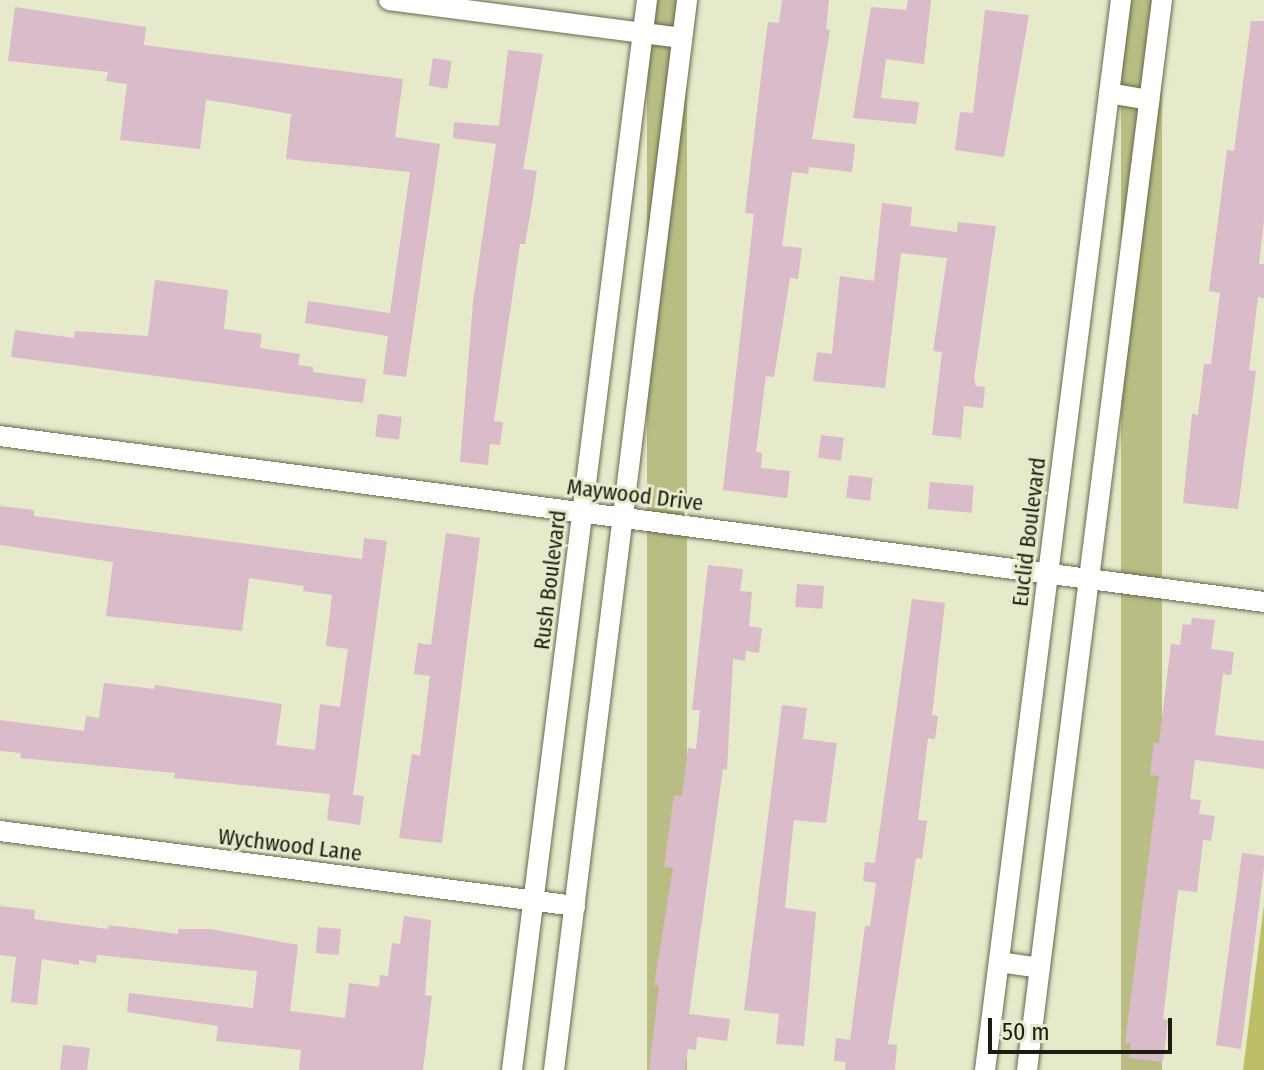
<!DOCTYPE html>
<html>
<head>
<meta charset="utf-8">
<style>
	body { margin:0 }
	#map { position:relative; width:1264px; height:1070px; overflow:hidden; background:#e7e9cb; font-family:"Fira Sans Condensed",sans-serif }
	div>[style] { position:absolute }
	.green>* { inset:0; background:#babd83; transform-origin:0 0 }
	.forest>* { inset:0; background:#bcbf67 }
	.building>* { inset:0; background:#d9bbc9; transform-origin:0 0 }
	.roads { filter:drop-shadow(0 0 2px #67684e) drop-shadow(0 0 2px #67684e) }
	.street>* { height:20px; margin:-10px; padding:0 10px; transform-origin:10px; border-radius:10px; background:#fff }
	span { translate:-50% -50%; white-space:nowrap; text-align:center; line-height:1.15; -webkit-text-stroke:6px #e7e9cb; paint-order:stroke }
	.street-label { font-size:22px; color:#1c1d12 }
	.scale { position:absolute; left:988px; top:1018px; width:184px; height:36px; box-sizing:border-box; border:4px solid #1c1d12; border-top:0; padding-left:10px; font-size:24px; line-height:28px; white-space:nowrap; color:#1c1d12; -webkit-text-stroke:6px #e7e9cb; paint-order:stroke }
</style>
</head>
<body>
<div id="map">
	<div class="green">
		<i style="left:647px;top:0;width:40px;height:1078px"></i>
		<i style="left:1121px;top:0;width:41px;height:1079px"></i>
	</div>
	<div class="forest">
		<i style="clip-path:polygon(1264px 905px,1264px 1070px,1243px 1070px)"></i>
	</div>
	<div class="building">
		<i style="clip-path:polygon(782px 0,829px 0,826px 29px,830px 30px,812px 139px,855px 144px,852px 172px,809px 167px,808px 174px,792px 172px,782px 246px,802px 248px,798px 279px,790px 278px,774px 377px,766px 376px,756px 452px,762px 453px,761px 468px,790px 471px,787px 498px,723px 490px,754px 214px,745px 213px,763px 60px,768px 22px,779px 23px)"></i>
		<i style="clip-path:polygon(908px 0,931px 0,924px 64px,886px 59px,881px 98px,919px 102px,916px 124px,853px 118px,871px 7px,906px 10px)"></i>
		<i style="clip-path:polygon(15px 7px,146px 27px,144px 45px,403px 79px,395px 137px,440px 144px,406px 377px,383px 374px,388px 336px,305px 323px,308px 301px,390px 313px,410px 172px,286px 159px,291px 114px,228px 103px,206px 100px,200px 149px,120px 140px,127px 84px,106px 81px,108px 72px,8px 61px)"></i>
		<i style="clip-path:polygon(985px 10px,1029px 15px,1004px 157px,955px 150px,960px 112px,973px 113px)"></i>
		<i style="clip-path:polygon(1251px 21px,1264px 21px,1264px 221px,1259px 264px,1264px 264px,1264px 298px,1258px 297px,1249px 370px,1256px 371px,1238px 509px,1183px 503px,1192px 414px,1198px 415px,1204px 364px,1211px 364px,1220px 293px,1209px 291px,1227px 150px,1234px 151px)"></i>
		<i style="clip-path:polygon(508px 50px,543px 54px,523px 169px,537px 171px,532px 204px,525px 244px,520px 244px,494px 421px,503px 422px,500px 445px,490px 444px,488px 465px,460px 462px,473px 302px,496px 144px,453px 138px,454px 122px,499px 126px)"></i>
		<i style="left:433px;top:58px;width:19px;height:28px;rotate:9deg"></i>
		<i style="clip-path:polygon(882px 203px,912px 207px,910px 226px,957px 232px,958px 222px,996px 226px,974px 379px,976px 386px,985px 387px,983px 408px,964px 406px,961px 438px,932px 435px,942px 352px,933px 351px,947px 258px,901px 253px,885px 388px,813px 381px,817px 352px,832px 354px,840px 276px,874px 281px)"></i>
		<i style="clip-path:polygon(155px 280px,228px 290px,224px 329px,262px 334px,260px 348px,300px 354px,298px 365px,313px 367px,313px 372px,366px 379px,363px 403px,11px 357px,15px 330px,74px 338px,75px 331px,148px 336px)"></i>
		<i style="left:378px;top:414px;width:24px;height:23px;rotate:7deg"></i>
		<i style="left:821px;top:435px;width:23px;height:23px;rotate:7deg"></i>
		<i style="left:849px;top:475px;width:24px;height:23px;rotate:7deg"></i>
		<i style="left:930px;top:482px;width:44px;height:27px;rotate:5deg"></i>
		<i style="clip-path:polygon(0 506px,34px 510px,34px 516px,362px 559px,364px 538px,387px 541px,353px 795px,364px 796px,360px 825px,327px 820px,330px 794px,174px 778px,175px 773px,20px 758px,21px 753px,0 751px,0 720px,84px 731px,86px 716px,99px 718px,104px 683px,154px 689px,155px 685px,282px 704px,276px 745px,315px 750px,320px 704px,340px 707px,348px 649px,326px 646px,332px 595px,303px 591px,304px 586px,249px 578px,242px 631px,106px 616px,113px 562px,0 545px)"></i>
		<i style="clip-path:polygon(446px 533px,480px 538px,442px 843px,399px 838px,412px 754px,420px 756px,430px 676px,414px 674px,418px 643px,431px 645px)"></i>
		<i style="clip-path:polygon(708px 565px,743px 569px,740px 591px,752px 592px,749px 626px,762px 628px,759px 653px,746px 651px,745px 661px,733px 659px,727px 770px,723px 769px,689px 1014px,730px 1019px,727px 1041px,697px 1037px,696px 1050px,688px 1049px,685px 1070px,649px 1070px,659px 985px,654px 985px,673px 868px,664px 867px,668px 837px,674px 795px,682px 796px,688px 748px,696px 749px,700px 710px,692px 710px)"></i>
		<i style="left:797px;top:584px;width:27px;height:23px;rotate:4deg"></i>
		<i style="clip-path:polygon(912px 599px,945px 603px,932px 715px,938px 716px,935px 739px,928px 738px,918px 820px,927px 821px,922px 859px,916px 858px,888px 1044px,897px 1045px,895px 1070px,845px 1070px,846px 1062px,834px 1061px,836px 1038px,850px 1040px,865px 926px,870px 926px,876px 883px,863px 881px,865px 862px,875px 863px)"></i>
		<i style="clip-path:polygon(1192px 618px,1215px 620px,1211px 649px,1234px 652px,1231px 675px,1223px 674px,1215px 735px,1264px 741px,1264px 769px,1195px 760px,1190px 799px,1201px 800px,1199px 814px,1215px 816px,1211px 841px,1203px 840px,1197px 892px,1178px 890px,1163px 1019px,1168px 1020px,1163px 1062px,1129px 1058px,1131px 1043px,1125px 1043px,1159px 776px,1150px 775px,1154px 742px,1159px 743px,1171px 644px,1180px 645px,1183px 624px,1191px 625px)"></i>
		<i style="clip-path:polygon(782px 705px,807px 708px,803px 739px,837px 743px,826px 823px,794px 820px,791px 846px,785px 908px,816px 912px,804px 1046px,776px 1044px,779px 1014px,744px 1010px)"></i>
		<i style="clip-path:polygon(1242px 853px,1264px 856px,1264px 867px,1241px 1049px,1216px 1045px)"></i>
		<i style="clip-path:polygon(0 906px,35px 910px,34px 919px,108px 929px,109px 925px,178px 934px,178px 929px,210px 929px,298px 945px,290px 1011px,345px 1018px,349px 983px,379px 987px,380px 975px,388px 976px,392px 943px,400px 944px,404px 916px,431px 920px,425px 995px,432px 996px,423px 1070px,299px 1070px,301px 1050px,216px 1041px,218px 1026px,127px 1012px,129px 993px,253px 1008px,257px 971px,97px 955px,96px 963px,79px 960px,79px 965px,42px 959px,37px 1005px,11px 1002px,16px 957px,0 955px)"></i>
		<i style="left:318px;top:927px;width:23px;height:26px;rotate:5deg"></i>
		<i style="clip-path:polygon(63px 1045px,90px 1048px,87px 1070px,60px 1070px)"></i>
	</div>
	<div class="roads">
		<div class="street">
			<i style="left:389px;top:0;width:295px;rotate:7.4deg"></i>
			<i style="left:1109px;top:93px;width:41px;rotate:9.9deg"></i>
			<i style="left:0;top:436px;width:1275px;rotate:7.48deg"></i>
			<i style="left:0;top:831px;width:580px;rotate:7.43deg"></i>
			<i style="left:999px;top:962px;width:41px;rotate:8.3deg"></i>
			<i style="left:512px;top:1070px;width:1078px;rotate:-82.81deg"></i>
			<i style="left:554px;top:1070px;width:1078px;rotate:-82.91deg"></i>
			<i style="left:985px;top:1070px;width:1079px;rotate:-82.76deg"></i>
			<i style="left:1027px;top:1070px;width:1078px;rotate:-82.81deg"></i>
		</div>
	</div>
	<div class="street-label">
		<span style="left:635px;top:495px;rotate:7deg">Maywood Drive</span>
		<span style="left:1029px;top:532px;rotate:-83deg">Euclid Boulevard</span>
		<span style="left:550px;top:580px;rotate:-83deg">Rush Boulevard</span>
		<span style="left:290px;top:845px;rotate:7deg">Wychwood Lane</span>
	</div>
	<div class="scale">50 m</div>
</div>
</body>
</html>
